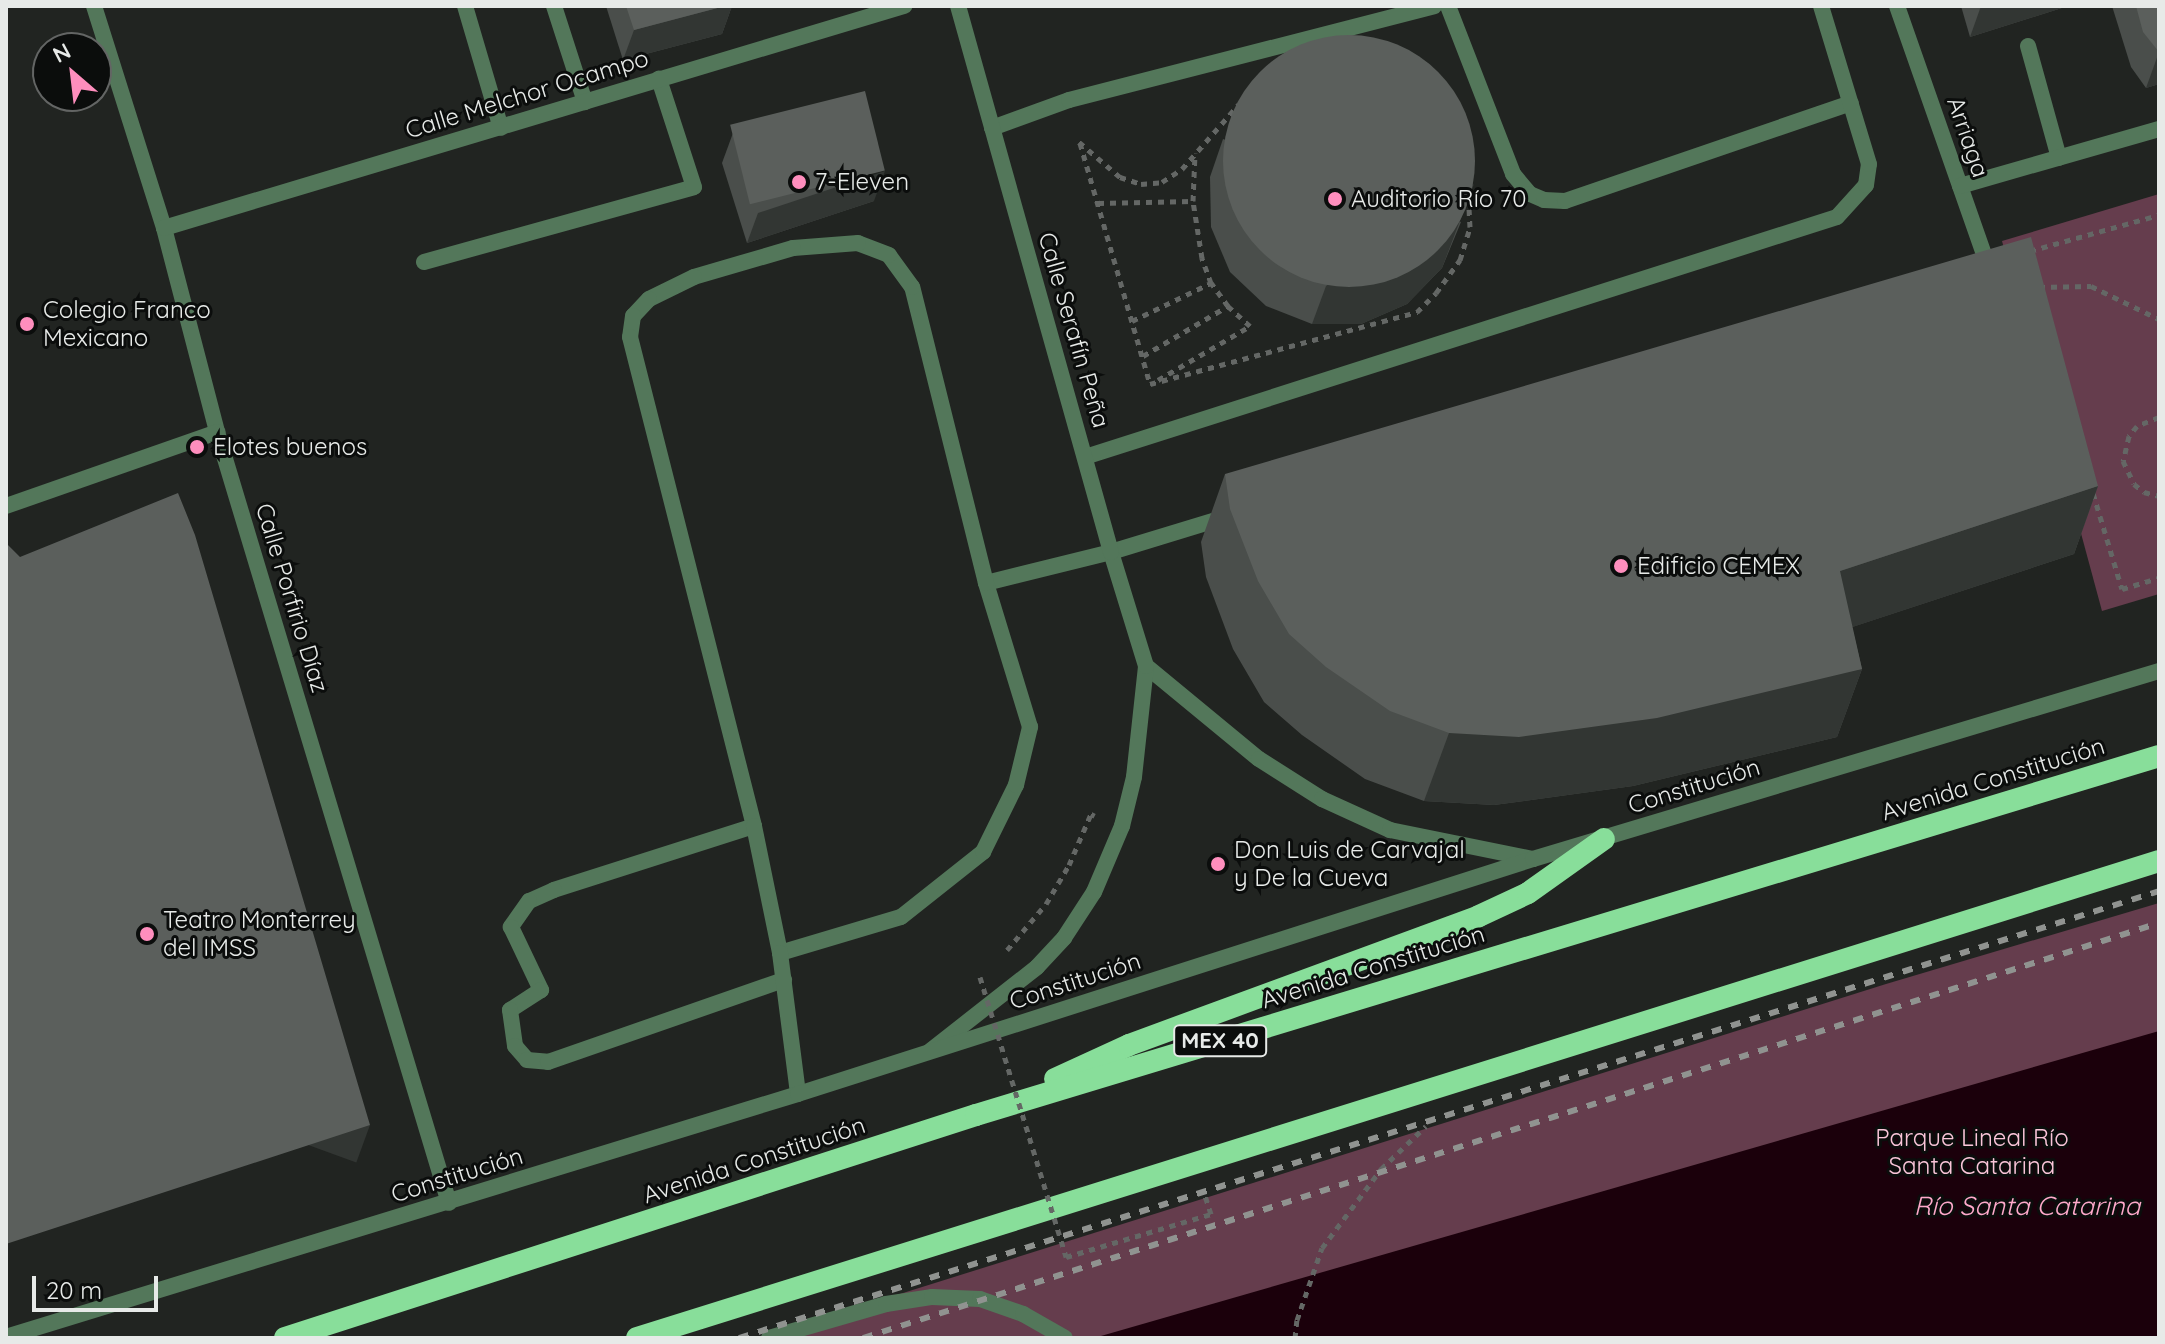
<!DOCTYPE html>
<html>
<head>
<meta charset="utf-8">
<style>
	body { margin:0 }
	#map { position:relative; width:2165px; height:1344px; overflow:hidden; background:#212421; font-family:Quicksand,sans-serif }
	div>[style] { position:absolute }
	.green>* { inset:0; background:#653d4d }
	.water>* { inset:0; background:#1b000b }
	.path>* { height:5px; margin-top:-2.5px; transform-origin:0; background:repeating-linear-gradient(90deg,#646765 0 6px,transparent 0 12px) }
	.service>* { height:16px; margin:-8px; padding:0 8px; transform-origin:8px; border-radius:8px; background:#53775a }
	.minor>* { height:16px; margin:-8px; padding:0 8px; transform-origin:8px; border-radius:8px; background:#53775a }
	.tertiary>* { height:16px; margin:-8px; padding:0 8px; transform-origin:8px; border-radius:8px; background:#53775a }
	.trunk>* { height:22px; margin:-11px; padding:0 11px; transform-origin:11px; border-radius:11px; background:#88de9a }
	.rail>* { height:6px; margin-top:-3px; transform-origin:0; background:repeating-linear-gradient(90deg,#909390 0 10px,transparent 0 20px) }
	.path-bridge>* { height:5px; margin-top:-2.5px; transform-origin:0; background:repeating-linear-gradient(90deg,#646765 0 6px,transparent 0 12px) }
	.wall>* { inset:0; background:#4a4e4b }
	.shaded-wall>* { inset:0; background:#323633; transform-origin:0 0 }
	.building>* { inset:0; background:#5b5f5c; transform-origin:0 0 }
	.round { border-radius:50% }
	.dots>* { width:22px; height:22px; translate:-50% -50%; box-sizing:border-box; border:4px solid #0b0d0c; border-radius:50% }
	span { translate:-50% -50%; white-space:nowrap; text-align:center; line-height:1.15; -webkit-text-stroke:6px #0b0d0c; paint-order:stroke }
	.shield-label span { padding:2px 6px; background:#0b0d0c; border:2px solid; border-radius:6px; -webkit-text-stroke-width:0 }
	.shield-label { font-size:22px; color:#e7eae8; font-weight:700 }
	.street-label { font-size:24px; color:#e7eae8 }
	.poi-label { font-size:24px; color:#e7eae8 }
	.left { translate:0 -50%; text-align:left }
	.park-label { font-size:24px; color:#fac5d9 }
	.water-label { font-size:26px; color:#fea9cb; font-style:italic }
	.frame { position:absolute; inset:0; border:8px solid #e7eae8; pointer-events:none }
	.north { position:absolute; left:32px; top:32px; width:80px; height:80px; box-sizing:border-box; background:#0b0d0c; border:2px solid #636564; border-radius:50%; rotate:332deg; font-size:22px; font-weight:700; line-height:32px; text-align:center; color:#e7eae8 }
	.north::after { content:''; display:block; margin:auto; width:28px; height:36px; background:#fe8ebd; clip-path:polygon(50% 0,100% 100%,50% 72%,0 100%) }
	.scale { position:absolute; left:32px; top:1276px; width:126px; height:36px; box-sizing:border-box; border:4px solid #e7eae8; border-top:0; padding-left:10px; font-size:24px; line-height:28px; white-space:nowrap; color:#e7eae8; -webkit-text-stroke:6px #0b0d0c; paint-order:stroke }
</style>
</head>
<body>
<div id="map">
	<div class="green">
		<i style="clip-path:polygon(2159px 194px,2159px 594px,2102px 611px,2002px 241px)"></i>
		<i style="clip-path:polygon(2159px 903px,2159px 1338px,760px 1338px,1886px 984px)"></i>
	</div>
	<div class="water">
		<i style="clip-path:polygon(2159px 1031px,2159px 1338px,1094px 1338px)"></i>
	</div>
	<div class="path">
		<i style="left:1079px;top:142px;width:54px;rotate:40.5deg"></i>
		<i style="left:1120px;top:177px;width:22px;rotate:18deg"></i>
		<i style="left:1141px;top:184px;width:21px;rotate:-5deg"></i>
		<i style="left:1162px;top:182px;width:24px;rotate:-33deg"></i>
		<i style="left:1182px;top:169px;width:86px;rotate:-48.8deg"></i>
		<i style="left:1080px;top:143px;width:251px;rotate:73.8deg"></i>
		<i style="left:1098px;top:203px;width:95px;rotate:-1.2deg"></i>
		<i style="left:2030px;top:251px;width:134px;rotate:-15.6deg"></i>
		<i style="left:2039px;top:287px;width:52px;rotate:-1.1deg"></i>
		<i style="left:2091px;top:286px;width:76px;rotate:25.9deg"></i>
		<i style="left:1132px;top:321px;width:88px;rotate:-25.7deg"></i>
		<i style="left:1143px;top:356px;width:99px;rotate:-30.5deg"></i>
		<i style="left:1158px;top:380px;width:107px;rotate:-30.4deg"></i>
		<i style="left:1250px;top:326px;width:30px;rotate:-138deg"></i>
		<i style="left:1228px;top:306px;width:29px;rotate:-126deg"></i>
		<i style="left:1211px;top:283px;width:27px;rotate:-110deg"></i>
		<i style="left:1202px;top:258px;width:58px;rotate:-99deg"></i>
		<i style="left:1193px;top:201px;width:48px;rotate:-87.6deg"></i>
		<i style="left:1150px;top:384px;width:277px;rotate:-15.1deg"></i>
		<i style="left:1417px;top:312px;width:27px;rotate:-45deg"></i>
		<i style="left:1436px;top:293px;width:41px;rotate:-54deg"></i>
		<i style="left:1460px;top:260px;width:34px;rotate:-73deg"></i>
		<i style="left:1470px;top:227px;width:33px;rotate:-93deg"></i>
		<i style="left:2159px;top:417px;width:24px;rotate:158deg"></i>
		<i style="left:2137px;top:426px;width:13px;rotate:129deg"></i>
		<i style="left:2129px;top:436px;width:26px;rotate:103deg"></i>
		<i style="left:2123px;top:461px;width:25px;rotate:64deg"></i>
		<i style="left:2134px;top:484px;width:13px;rotate:39deg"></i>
		<i style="left:2144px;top:492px;width:16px;rotate:15deg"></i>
		<i style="left:2093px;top:493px;width:100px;rotate:73.2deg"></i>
		<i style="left:2122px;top:589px;width:39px;rotate:-17deg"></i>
		<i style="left:1007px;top:950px;width:60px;rotate:-49.7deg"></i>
		<i style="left:1046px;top:904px;width:45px;rotate:-59.5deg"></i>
		<i style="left:1069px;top:865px;width:56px;rotate:-66.7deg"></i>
		<i style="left:1091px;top:814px;width:4px;rotate:27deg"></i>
		<i style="left:1066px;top:1257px;width:151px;rotate:-16.5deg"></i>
		<i style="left:1211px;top:1214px;width:23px;rotate:-108deg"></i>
		<i style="left:1295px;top:1338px;width:18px;rotate:-84deg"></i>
		<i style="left:1297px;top:1320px;width:76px;rotate:-70.9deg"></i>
		<i style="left:1322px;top:1248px;width:99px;rotate:-53.2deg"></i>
		<i style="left:1381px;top:1169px;width:62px;rotate:-43.7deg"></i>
	</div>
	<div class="service">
		<i style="left:465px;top:6px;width:127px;rotate:73.6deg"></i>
		<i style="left:554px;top:6px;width:101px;rotate:72.1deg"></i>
		<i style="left:1448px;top:6px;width:180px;rotate:68.8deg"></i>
		<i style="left:1513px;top:174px;width:26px;rotate:50deg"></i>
		<i style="left:1530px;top:194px;width:15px;rotate:23deg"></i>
		<i style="left:1544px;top:200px;width:21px;rotate:3deg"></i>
		<i style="left:1565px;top:201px;width:302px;rotate:-18.9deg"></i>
		<i style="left:1897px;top:6px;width:279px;rotate:70.7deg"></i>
		<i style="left:2028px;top:46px;width:116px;rotate:74.5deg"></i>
		<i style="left:992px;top:128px;width:82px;rotate:-20deg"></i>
		<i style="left:1069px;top:100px;width:377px;rotate:-14.4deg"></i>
		<i style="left:1960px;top:186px;width:207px;rotate:-16deg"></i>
		<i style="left:424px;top:262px;width:280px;rotate:-15.5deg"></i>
		<i style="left:694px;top:187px;width:114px;rotate:-108deg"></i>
		<i style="left:1085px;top:457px;width:789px;rotate:-17.7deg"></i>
		<i style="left:1837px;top:217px;width:43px;rotate:-47.8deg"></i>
		<i style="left:1866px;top:185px;width:21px;rotate:-82deg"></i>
		<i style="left:1869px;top:164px;width:165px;rotate:-106.9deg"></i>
		<i style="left:986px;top:583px;width:129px;rotate:-13.9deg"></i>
		<i style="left:1111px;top:552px;width:123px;rotate:-17deg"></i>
		<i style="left:754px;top:826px;width:210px;rotate:162.3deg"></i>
		<i style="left:554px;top:890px;width:27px;rotate:156deg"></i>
		<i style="left:529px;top:901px;width:32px;rotate:125deg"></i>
		<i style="left:511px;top:927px;width:70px;rotate:64.5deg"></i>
		<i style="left:541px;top:990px;width:37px;rotate:147deg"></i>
		<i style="left:510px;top:1010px;width:36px;rotate:82deg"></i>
		<i style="left:515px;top:1046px;width:18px;rotate:49deg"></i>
		<i style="left:527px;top:1060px;width:21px;rotate:5deg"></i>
		<i style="left:548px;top:1062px;width:250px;rotate:-19.2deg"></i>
		<i style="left:780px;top:953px;width:126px;rotate:-16.6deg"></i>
		<i style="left:901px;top:917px;width:105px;rotate:-38.4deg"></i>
		<i style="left:983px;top:852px;width:75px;rotate:-63.8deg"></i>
		<i style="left:1016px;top:785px;width:60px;rotate:-76.4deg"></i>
		<i style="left:1030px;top:727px;width:151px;rotate:-107deg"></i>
		<i style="left:986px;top:583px;width:305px;rotate:-104deg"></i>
		<i style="left:912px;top:287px;width:39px;rotate:-126deg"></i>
		<i style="left:889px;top:255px;width:33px;rotate:-159deg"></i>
		<i style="left:858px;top:243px;width:65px;rotate:175.6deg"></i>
		<i style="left:793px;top:248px;width:103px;rotate:163.7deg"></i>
		<i style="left:694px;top:277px;width:50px;rotate:153.9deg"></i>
		<i style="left:649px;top:299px;width:23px;rotate:133deg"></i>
		<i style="left:633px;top:316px;width:21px;rotate:98deg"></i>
		<i style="left:630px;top:337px;width:504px;rotate:75.77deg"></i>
		<i style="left:754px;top:826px;width:130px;rotate:78.4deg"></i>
		<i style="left:780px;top:953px;width:142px;rotate:82.7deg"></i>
	</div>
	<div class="minor">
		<i style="left:94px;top:6px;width:233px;rotate:72.5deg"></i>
		<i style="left:164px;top:228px;width:211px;rotate:75.4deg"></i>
		<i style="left:217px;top:432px;width:805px;rotate:73.25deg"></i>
		<i style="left:164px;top:228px;width:773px;rotate:-16.7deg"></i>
		<i style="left:6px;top:506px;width:224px;rotate:-19.3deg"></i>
		<i style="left:1146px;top:666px;width:146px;rotate:39.5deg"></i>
		<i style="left:1259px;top:759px;width:75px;rotate:32.4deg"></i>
		<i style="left:1322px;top:799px;width:75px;rotate:24.5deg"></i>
		<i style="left:1390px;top:830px;width:146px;rotate:11.5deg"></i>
		<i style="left:930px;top:1051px;width:136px;rotate:-38.1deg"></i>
		<i style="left:1037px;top:967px;width:40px;rotate:-47deg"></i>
		<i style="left:1064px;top:938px;width:55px;rotate:-56.9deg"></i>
		<i style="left:1094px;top:892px;width:72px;rotate:-67deg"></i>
		<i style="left:1122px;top:826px;width:50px;rotate:-76.2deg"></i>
		<i style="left:1134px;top:777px;width:112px;rotate:-83.8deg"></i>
		<i style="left:1146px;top:666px;width:119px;rotate:-107.1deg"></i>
		<i style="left:1111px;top:552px;width:567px;rotate:-105.65deg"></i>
	</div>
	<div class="tertiary">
		<i style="left:6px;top:1337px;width:828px;rotate:-17.06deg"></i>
		<i style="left:798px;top:1094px;width:772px;rotate:-17.73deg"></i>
		<i style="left:1533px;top:859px;width:654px;rotate:-16.72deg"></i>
		<i style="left:769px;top:1338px;width:122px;rotate:-16.2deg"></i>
		<i style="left:886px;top:1304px;width:47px;rotate:-8.7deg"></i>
		<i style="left:932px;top:1297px;width:48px;rotate:2.4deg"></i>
		<i style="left:980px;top:1299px;width:46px;rotate:19.2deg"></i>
		<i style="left:1023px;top:1314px;width:48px;rotate:29.7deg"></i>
	</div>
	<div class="trunk">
		<i style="left:1055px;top:1079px;width:81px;rotate:-24.7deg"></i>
		<i style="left:1129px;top:1045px;width:373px;rotate:-20.2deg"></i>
		<i style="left:1479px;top:916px;width:54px;rotate:-25.1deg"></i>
		<i style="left:1528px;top:893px;width:93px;rotate:-35.4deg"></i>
		<i style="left:285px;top:1338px;width:726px;rotate:-17.89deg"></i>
		<i style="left:976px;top:1115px;width:1236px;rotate:-16.88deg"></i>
		<i style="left:637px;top:1338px;width:1595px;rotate:-17.4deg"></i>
	</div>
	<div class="rail">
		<i style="left:739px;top:1338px;width:1489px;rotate:-17.47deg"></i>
		<i style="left:863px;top:1338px;width:1361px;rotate:-17.76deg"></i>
	</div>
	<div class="path-bridge">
		<i style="left:980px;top:977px;width:293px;rotate:72.9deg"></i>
	</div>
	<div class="wall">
		<i style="clip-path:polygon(606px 6px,732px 6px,722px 34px,623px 60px)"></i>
		<i style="clip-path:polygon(1961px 6px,2068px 6px,1970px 37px)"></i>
		<i style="clip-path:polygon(2112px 6px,2159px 6px,2159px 84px,2146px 88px,2131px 67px)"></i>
		<i style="clip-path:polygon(733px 133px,874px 201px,747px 243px,722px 163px)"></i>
		<i style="clip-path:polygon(1223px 139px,1461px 222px,1442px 268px,1407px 304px,1361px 324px,1312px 324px,1266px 306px,1230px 272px,1211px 227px,1210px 177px)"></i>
		<i style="clip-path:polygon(1225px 474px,2098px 486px,2074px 554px,1852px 627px,1862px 669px,1837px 737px,1633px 786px,1494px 805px,1424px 801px,1365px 779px,1302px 735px,1264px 702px,1233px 649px,1206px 577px,1201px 542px)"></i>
	</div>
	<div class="shaded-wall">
		<i style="clip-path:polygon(725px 6px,732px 6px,722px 34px,623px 60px,634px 30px)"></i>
		<i style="clip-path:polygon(1981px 6px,2068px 6px,1970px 37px)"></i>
		<i style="clip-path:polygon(2159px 52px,2159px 84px,2146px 88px)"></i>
		<i style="clip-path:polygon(885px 171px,874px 201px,747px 243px,758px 213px)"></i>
		<i style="clip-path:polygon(1474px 184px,1442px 268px,1407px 304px,1361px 324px,1312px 324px,1326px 286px)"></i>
		<i style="clip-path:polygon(2098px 486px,2074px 554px,1816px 639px,1840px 571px)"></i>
		<i style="clip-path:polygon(1862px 669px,1837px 737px,1633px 786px,1494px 805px,1424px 801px,1449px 733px)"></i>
		<i style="left:370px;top:1125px;width:40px;height:383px;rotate:110deg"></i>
	</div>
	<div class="building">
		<i style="clip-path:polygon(626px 6px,725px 6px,634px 30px)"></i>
		<i style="clip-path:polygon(2136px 6px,2159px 6px,2159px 52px,2143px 32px)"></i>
		<i class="round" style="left:1223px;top:35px;width:252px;height:252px"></i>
		<i style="left:865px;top:91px;width:82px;height:139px;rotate:76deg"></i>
		<i style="clip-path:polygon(2031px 237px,2098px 486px,1840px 571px,1862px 669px,1657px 718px,1519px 737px,1449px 733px,1390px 711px,1326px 667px,1289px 634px,1258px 581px,1230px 509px,1225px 474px)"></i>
		<i style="clip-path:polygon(178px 493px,195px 535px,370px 1125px,6px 1244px,6px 543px,20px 557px)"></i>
	</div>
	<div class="dots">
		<i style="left:799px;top:182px;background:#fe8ebd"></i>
		<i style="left:1335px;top:199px;background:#fe8ebd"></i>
		<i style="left:27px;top:324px;background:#fe8ebd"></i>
		<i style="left:197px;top:447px;background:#fe8ebd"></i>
		<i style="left:1621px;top:566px;background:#fe8ebd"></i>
		<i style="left:1218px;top:864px;background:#fe8ebd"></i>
		<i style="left:147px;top:934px;background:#fe8ebd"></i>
	</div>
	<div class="shield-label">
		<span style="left:1220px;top:1041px">MEX 40</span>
	</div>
	<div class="street-label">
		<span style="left:527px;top:94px;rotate:-17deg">Calle Melchor Ocampo</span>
		<span style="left:1968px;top:137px;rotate:71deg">Arriaga</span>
		<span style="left:1074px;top:330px;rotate:74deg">Calle Serafín Peña</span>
		<span style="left:292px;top:598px;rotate:73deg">Calle Porfirio Díaz</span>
		<span style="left:1993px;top:779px;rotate:-17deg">Avenida Constitución</span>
		<span style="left:1694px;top:786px;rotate:-17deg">Constitución</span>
		<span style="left:1373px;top:967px;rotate:-17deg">Avenida Constitución</span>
		<span style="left:1075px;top:981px;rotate:-18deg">Constitución</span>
		<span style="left:754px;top:1160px;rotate:-18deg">Avenida Constitución</span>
		<span style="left:457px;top:1175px;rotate:-17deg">Constitución</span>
	</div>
	<div class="poi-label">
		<span class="left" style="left:815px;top:182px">7-Eleven</span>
		<span class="left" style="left:1351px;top:199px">Auditorio Río 70</span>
		<span class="left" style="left:43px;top:324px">Colegio Franco<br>Mexicano</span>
		<span class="left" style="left:213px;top:447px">Elotes buenos</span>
		<span class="left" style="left:1637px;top:566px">Edificio CEMEX</span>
		<span class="left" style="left:1234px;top:864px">Don Luis de Carvajal<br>y De la Cueva</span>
		<span class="left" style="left:163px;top:934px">Teatro Monterrey<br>del IMSS</span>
	</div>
	<div class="park-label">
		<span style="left:1972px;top:1152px">Parque Lineal Río<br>Santa Catarina</span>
	</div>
	<div class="water-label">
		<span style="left:2027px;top:1206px">Río Santa Catarina</span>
	</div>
	<div class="frame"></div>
	<div class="north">N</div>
	<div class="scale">20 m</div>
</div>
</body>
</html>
